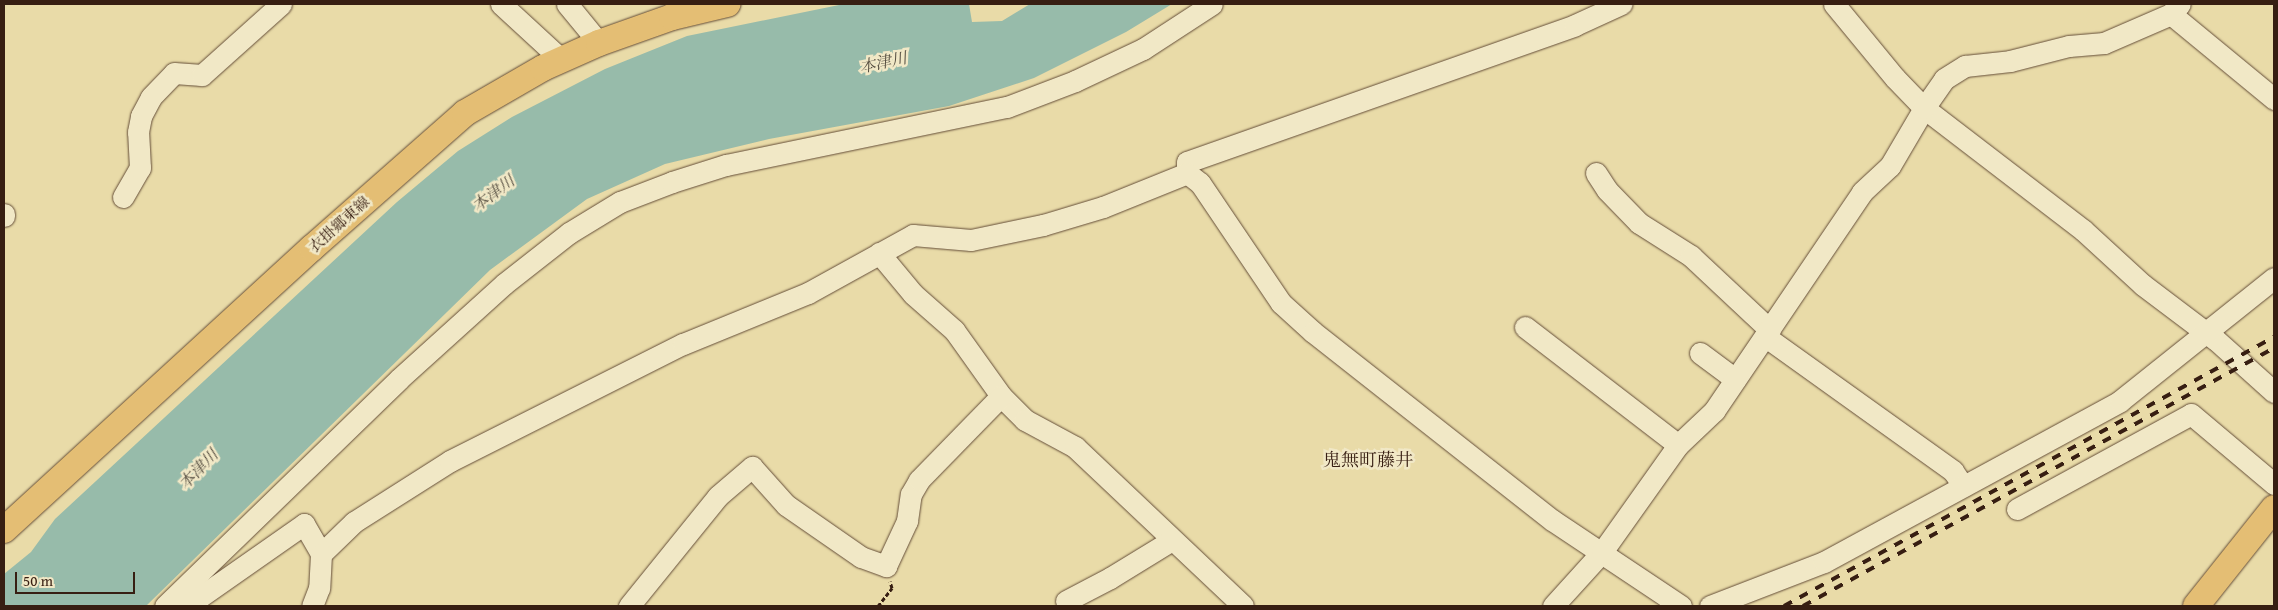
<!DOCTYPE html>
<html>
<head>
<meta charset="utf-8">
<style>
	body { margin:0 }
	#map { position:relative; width:2278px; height:610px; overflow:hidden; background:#e9dba8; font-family:"Gentium Book Plus","Noto Serif JP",serif }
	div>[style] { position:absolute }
	.water>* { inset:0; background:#97bbaa }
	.path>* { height:3px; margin-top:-1.5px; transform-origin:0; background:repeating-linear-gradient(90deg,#371e12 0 4px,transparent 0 6.5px) }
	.roads { filter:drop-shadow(0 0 1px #644d38) drop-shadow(0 0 1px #644d38) }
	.minor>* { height:21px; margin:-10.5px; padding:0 10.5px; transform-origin:10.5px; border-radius:10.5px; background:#f1e8c6 }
	.major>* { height:26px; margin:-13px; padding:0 13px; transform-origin:13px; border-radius:13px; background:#e4be74 }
	.rail>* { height:4px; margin-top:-2px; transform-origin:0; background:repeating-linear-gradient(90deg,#371e12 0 9px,transparent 0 18px) }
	span { translate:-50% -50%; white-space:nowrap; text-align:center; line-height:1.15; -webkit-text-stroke:5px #f1e8c6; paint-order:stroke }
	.street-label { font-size:15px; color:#371e12 }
	.water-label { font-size:16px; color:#544d40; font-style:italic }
	.quarter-label { font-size:18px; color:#371e12 }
	.frame { position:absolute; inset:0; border:5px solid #371e12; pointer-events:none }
	.scale { position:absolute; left:15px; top:572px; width:120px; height:22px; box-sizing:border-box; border:2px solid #371e12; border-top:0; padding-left:6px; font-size:15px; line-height:18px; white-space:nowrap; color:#371e12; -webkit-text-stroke:4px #f1e8c6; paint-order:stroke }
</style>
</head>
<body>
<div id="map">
	<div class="water">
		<i style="clip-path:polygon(844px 4px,969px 4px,972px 22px,1002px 21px,1030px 4px,1172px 4px,1126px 32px,1034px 78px,949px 106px,769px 139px,665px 164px,587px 199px,490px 270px,146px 606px,4px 606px,4px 574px,31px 552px,55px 519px,397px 202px,458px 151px,512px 117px,605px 69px,687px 36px)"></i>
	</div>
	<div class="path">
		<i style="left:878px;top:606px;width:23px;rotate:-52deg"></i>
		<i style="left:892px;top:588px;width:7px;rotate:-106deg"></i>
	</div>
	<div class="roads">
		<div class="minor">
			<i style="left:501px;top:4px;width:83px;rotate:42.6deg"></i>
			<i style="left:567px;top:4px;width:50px;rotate:50.6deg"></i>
			<i style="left:1834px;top:4px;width:96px;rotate:50.5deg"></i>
			<i style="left:1895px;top:78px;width:42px;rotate:46deg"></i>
			<i style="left:1924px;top:108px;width:200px;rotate:37.5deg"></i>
			<i style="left:2083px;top:230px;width:81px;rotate:42.5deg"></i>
			<i style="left:2143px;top:285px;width:91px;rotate:37deg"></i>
			<i style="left:2216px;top:340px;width:78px;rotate:41.9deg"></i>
			<i style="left:2171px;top:14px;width:134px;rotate:39.5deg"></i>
			<i style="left:1187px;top:173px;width:11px;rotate:-90deg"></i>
			<i style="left:1187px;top:162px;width:411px;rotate:-19.4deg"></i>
			<i style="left:1575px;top:25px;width:51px;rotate:-24.5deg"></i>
			<i style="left:1596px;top:173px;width:20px;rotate:57deg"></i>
			<i style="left:1607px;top:190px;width:46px;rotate:45.9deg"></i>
			<i style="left:1639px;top:223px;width:62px;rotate:32.4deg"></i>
			<i style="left:1691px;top:256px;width:108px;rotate:43.1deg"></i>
			<i style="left:123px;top:197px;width:34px;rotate:-60deg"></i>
			<i style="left:140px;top:168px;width:36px;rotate:-93deg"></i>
			<i style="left:138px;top:132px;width:16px;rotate:-79deg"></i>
			<i style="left:141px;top:116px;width:21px;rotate:-62deg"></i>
			<i style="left:151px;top:97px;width:33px;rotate:-46deg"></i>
			<i style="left:174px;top:73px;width:28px;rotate:4deg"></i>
			<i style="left:202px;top:75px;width:106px;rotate:-41.9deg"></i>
			<i style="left:4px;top:214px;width:2px;rotate:90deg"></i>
			<i style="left:879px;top:253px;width:53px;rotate:50.3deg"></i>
			<i style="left:913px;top:294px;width:55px;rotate:41.3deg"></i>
			<i style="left:954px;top:330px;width:81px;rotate:54.5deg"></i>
			<i style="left:1001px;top:396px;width:34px;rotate:45deg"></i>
			<i style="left:1025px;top:420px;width:57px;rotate:28.4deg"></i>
			<i style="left:1075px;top:447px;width:231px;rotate:43.4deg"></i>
			<i style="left:1525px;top:327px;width:193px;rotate:37.6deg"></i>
			<i style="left:1766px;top:337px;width:230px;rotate:35.6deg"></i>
			<i style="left:1953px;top:471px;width:18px;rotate:56deg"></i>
			<i style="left:1700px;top:353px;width:44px;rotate:36.6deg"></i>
			<i style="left:2017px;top:509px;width:198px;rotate:-28.6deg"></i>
			<i style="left:2191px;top:414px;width:109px;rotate:40.1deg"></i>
			<i style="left:321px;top:554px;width:46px;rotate:-44.1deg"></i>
			<i style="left:354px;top:522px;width:114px;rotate:-32.4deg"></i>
			<i style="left:450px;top:461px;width:261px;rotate:-26.7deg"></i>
			<i style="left:683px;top:344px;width:135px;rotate:-22.2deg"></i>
			<i style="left:808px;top:293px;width:120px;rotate:-28.9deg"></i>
			<i style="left:913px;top:235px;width:58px;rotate:4.9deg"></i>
			<i style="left:971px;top:240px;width:74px;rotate:-11.8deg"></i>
			<i style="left:1043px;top:225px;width:63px;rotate:-16.7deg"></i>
			<i style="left:1103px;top:207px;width:91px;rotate:-22deg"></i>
			<i style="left:1187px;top:173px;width:16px;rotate:38deg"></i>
			<i style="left:1200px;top:183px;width:145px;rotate:56deg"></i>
			<i style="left:1281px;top:303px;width:43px;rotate:42.2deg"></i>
			<i style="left:1313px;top:332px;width:304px;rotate:38.2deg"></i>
			<i style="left:1552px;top:520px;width:155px;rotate:33.7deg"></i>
			<i style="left:1066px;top:601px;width:50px;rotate:-27.6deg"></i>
			<i style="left:1110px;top:578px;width:73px;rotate:-31.5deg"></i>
			<i style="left:165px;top:606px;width:326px;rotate:-44.1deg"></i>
			<i style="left:399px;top:379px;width:142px;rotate:-42.1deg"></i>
			<i style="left:504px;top:284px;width:83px;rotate:-38.1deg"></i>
			<i style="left:569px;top:233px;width:60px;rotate:-31.3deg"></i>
			<i style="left:620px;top:202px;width:56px;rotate:-21deg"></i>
			<i style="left:672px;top:182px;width:57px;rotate:-17.5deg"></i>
			<i style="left:726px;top:165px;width:287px;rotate:-11.7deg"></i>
			<i style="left:1007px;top:107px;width:73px;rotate:-20.9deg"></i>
			<i style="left:1075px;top:81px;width:75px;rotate:-25.2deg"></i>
			<i style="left:1143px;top:49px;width:82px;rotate:-33.1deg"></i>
			<i style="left:187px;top:606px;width:143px;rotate:-35deg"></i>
			<i style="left:304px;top:524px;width:34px;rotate:60deg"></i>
			<i style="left:321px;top:554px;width:34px;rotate:93deg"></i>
			<i style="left:319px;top:588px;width:19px;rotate:111deg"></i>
			<i style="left:629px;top:606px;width:141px;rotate:-51deg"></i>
			<i style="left:718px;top:496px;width:45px;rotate:-40.5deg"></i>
			<i style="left:752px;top:467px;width:51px;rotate:48.2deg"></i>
			<i style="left:786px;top:505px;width:91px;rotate:34.7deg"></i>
			<i style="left:861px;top:557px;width:27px;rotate:20deg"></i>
			<i style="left:886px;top:566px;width:50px;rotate:-65deg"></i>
			<i style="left:907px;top:521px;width:27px;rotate:-82deg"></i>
			<i style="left:911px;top:494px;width:16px;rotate:-60deg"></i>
			<i style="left:919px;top:480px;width:117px;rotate:-45.7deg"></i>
			<i style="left:1553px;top:606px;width:73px;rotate:-47.8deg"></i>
			<i style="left:1602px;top:552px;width:131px;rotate:-54.6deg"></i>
			<i style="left:1678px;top:445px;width:50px;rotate:-43.4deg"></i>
			<i style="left:1714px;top:411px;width:264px;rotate:-55.9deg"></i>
			<i style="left:1862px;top:192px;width:38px;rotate:-43deg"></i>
			<i style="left:1890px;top:166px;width:67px;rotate:-59.6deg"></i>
			<i style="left:1924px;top:108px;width:35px;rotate:-55deg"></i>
			<i style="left:1944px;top:79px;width:25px;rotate:-32deg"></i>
			<i style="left:1965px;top:66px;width:45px;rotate:-6.3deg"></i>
			<i style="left:2010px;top:61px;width:61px;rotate:-14.3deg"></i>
			<i style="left:2069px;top:46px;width:35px;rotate:-5deg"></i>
			<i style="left:2104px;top:43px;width:73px;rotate:-23.4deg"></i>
			<i style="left:2171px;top:14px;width:13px;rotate:-48deg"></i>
			<i style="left:1710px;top:606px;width:122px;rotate:-21.1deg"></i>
			<i style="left:1824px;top:562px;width:337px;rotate:-28.5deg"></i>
			<i style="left:2120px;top:401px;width:197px;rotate:-38.6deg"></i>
		</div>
		<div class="major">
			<i style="left:4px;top:530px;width:418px;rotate:-42.5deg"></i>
			<i style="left:312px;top:248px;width:204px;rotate:-41.4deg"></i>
			<i style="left:465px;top:113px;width:90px;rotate:-30deg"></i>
			<i style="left:543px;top:68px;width:61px;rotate:-24.1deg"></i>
			<i style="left:599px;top:43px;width:77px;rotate:-19.6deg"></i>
			<i style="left:672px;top:17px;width:57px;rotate:-13.3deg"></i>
			<i style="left:2196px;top:606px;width:125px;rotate:-51.5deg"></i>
		</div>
	</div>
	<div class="rail">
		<i style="left:1784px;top:606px;width:559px;rotate:-28.77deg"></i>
		<i style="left:1803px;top:606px;width:537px;rotate:-28.71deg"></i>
	</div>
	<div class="street-label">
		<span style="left:339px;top:224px;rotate:-42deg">衣掛郷東線</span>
	</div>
	<div class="water-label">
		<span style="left:883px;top:62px;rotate:-12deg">本津川</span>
		<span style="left:493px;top:193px;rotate:-37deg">本津川</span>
		<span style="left:198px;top:469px;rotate:-46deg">本津川</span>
	</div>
	<div class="quarter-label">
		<span style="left:1368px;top:460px">鬼無町藤井</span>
	</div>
	<div class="frame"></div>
	<div class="scale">50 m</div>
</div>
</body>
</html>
